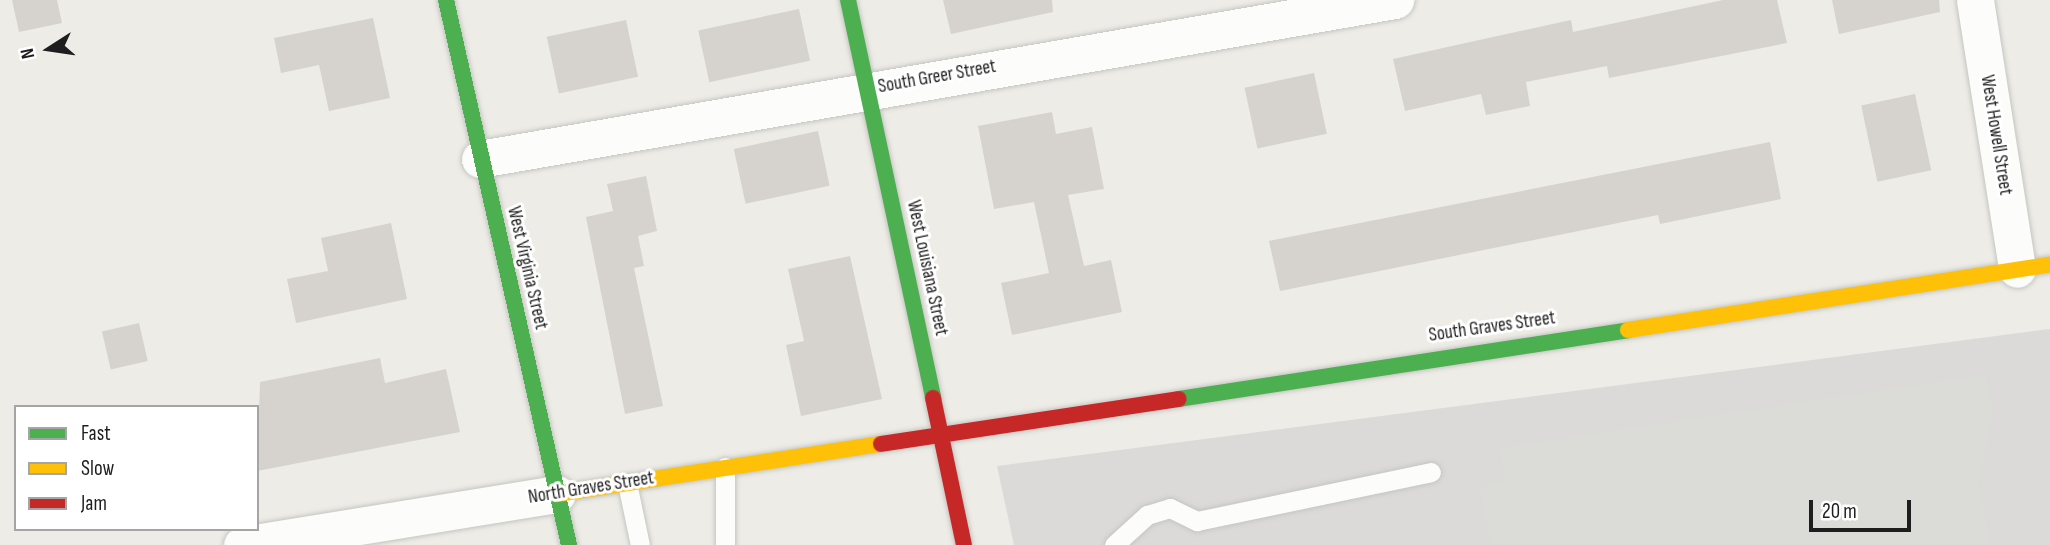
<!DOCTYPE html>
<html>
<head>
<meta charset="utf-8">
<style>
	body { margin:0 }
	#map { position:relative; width:2050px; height:545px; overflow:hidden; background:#edece6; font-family:"Sofia Sans Condensed",sans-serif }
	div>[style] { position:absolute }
	.religious>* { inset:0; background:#dbdad8 }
	.parking>* { inset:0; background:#dbdbd8 }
	.building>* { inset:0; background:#d6d3cf; transform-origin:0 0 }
	.roads { filter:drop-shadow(0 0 2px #c5c5c2) drop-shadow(0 0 2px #c5c5c2) }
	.lane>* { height:19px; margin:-9.5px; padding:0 9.5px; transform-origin:9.5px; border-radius:9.5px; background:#fcfcfb }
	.street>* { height:37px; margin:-18.5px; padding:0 18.5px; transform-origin:18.5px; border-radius:18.5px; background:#fcfcfb }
	.fast>* { height:16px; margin:-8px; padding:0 8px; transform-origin:8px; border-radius:8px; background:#4caf50 }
	.slow>* { height:16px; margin:-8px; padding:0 8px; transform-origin:8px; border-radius:8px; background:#ffc107 }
	.jam>* { height:16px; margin:-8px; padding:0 8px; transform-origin:8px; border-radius:8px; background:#c62828 }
	span { translate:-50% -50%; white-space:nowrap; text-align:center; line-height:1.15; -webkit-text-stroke:6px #fff; paint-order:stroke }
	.street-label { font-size:19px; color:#1e1e1e }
	.legend { position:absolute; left:14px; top:405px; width:245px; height:126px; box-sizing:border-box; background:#fff; border:2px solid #a5a5a5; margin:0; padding:9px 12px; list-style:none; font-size:21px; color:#1e1e1e }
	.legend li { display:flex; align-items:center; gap:14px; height:35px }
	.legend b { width:35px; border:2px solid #a5a5a5 }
	.north { position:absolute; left:14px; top:14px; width:70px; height:70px; -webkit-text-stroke:5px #fff; paint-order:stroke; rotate:258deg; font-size:19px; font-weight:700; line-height:28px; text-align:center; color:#1e1e1e }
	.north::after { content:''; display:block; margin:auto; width:24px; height:32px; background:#1e1e1e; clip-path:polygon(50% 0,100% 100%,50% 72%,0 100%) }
	.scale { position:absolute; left:1809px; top:500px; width:102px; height:32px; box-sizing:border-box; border:4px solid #1e1e1e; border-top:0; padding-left:9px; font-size:21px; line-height:24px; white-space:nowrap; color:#1e1e1e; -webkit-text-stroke:5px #fff; paint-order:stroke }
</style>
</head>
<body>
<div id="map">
	<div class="religious">
		<i style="clip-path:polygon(2050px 329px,2050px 545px,1014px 545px,997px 466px)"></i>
	</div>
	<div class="parking">
		<i style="clip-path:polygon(1985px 375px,1994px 412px,1978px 481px,1990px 545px,1491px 545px,1480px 488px,1504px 482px,1501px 448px)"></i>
	</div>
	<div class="building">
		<i style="clip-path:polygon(12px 0,57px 0,62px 23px,19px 32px)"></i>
		<i style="clip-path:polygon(943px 0,1052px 0,1053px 12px,951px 34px)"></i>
		<i style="clip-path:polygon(1723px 0,1777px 0,1787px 43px,1609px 78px,1607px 66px,1526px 82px,1530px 106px,1486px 115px,1481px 94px,1405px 111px,1393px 59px,1571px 20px,1573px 32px)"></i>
		<i style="clip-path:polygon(1832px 0,1939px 0,1940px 12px,1839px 34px)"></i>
		<i style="left:799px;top:9px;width:53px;height:103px;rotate:78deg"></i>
		<i style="clip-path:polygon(373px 18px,390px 98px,329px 111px,319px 65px,281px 73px,274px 38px)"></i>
		<i style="left:626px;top:20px;width:58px;height:81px;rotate:78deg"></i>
		<i style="left:1314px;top:73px;width:62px;height:71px;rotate:78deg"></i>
		<i style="left:1915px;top:94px;width:78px;height:55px;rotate:78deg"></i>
		<i style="clip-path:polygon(1052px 112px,1056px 134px,1092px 127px,1104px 189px,1068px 195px,1084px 266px,1111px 260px,1122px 312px,1012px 335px,1001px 283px,1049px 273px,1034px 202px,994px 209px,978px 126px)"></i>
		<i style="left:818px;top:131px;width:56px;height:86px;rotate:78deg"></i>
		<i style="clip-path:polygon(1770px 142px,1781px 199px,1660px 224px,1658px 215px,1280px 291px,1269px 241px)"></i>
		<i style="clip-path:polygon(646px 176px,657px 231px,638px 236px,644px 266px,634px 268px,663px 406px,625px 414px,586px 217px,613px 211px,607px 184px)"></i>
		<i style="clip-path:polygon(391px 223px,407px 299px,296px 323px,287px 279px,328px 271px,321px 238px)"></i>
		<i style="clip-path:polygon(850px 256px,882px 399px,801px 416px,786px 345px,804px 341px,788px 269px)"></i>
		<i style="left:139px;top:323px;width:39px;height:38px;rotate:77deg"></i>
		<i style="clip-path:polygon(380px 358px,385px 383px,446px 369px,460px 432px,257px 471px,260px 382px)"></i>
	</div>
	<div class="roads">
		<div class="lane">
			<i style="left:725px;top:467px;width:78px;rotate:90deg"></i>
			<i style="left:627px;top:483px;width:63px;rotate:78.2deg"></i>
			<i style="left:1114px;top:545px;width:45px;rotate:-42.3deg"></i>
			<i style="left:1147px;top:515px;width:24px;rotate:-17deg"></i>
			<i style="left:1170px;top:508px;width:30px;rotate:26deg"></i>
			<i style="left:1197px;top:521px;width:239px;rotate:-11.8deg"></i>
		</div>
		<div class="street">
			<i style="left:1975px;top:0;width:272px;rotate:81.1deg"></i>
			<i style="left:480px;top:159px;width:929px;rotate:-9.86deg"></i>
			<i style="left:242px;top:545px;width:319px;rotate:-9.2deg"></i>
		</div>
		<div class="fast">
			<i style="left:446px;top:0;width:559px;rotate:77.28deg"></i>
			<i style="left:848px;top:0;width:407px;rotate:77.9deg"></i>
			<i style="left:1179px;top:399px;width:454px;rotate:-8.7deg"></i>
		</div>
		<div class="slow">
			<i style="left:1628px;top:330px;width:427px;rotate:-8.8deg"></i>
			<i style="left:557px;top:494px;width:328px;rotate:-8.8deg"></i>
		</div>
		<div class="jam">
			<i style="left:933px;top:398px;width:150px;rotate:78.1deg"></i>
			<i style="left:881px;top:444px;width:301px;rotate:-8.6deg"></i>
		</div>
	</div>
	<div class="street-label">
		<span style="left:937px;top:77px;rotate:-10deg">South Greer Street</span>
		<span style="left:1996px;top:135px;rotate:81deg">West Howell Street</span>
		<span style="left:527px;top:268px;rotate:77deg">West Virginia Street</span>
		<span style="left:927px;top:268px;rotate:78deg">West Louisiana Street</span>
		<span style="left:1492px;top:327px;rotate:-8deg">South Graves Street</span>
		<span style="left:591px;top:488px;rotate:-9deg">North Graves Street</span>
	</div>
	<ul class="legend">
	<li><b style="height:9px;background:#4caf50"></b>Fast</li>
	<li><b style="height:9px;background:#ffc107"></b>Slow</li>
	<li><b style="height:9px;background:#c62828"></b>Jam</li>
	</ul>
	<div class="north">N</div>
	<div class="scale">20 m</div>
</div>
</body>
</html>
